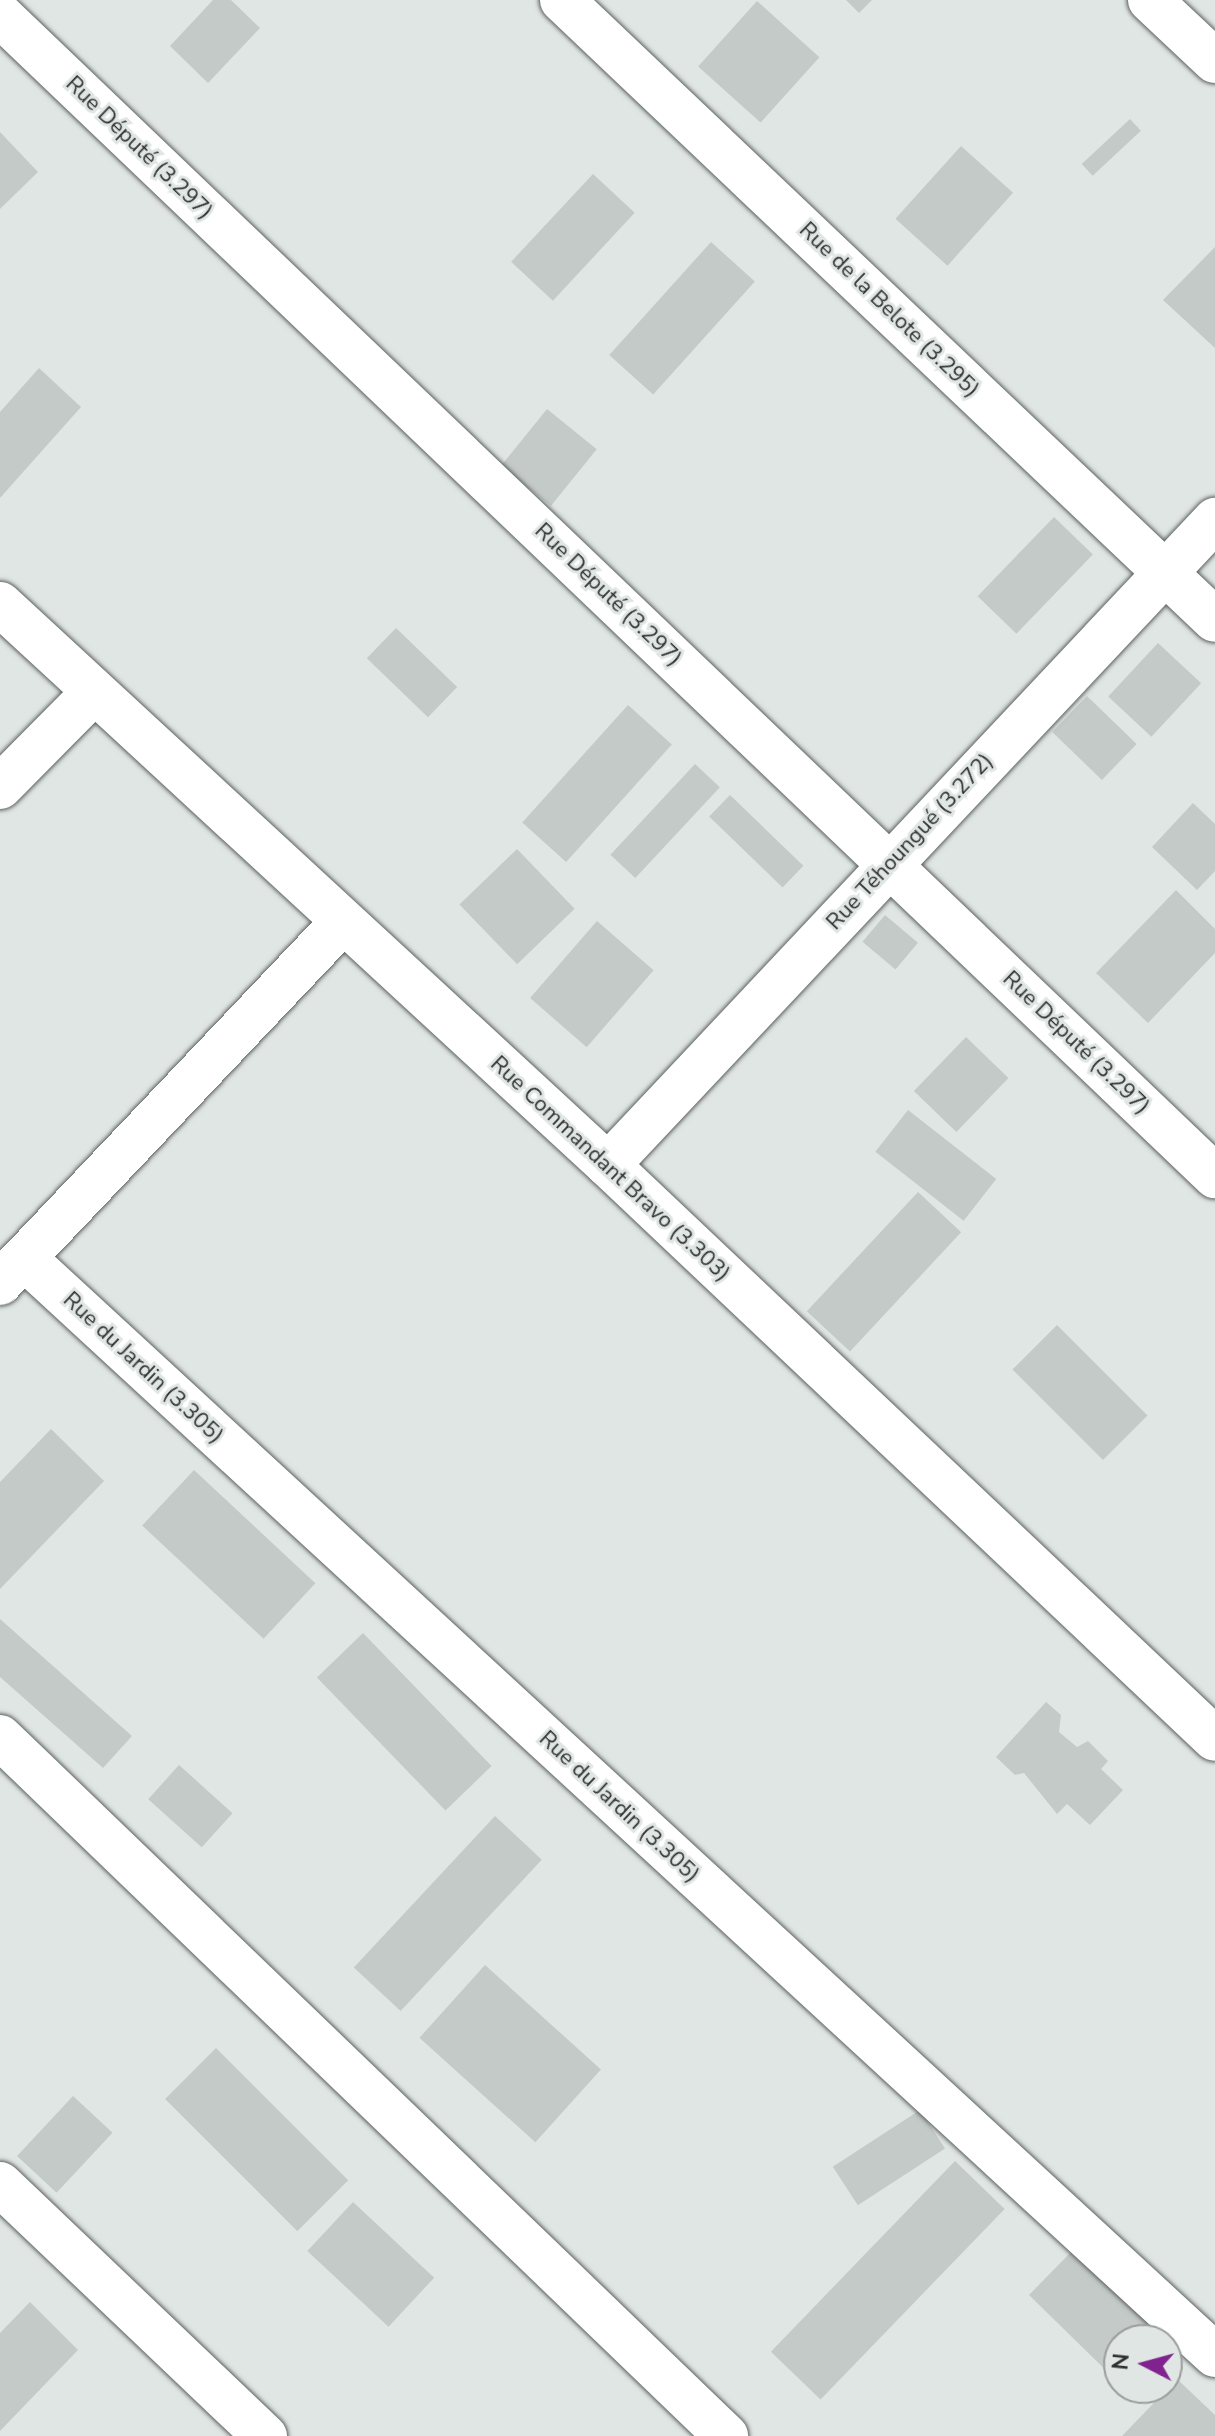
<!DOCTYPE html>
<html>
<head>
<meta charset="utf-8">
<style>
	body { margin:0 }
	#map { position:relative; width:1215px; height:2436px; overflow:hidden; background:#e0e6e4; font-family:"Nunito Sans",sans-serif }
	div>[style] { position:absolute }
	.building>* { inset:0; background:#c4cac8; transform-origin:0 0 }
	.roads { filter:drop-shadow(0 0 2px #5b615f) drop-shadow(0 0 2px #5b615f) }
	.minor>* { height:44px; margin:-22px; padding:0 22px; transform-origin:22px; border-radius:22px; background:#fff }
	span { translate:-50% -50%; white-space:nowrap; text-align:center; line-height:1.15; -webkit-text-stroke:6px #e0e6e4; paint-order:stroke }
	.street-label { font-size:22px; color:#303231 }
	.north { position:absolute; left:1103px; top:2324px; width:80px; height:80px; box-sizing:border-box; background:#e0e6e4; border:2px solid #9a9e9c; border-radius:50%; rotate:276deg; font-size:22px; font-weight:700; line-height:32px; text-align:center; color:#303231 }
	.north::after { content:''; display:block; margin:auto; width:28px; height:36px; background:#81238f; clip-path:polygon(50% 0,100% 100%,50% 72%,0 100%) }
</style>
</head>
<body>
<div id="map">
	<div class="building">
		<i style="clip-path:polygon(213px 0,231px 0,260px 28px,208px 83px,170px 46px)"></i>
		<i style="clip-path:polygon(846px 0,872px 0,859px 13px)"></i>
		<i style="left:757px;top:1px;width:84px;height:88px;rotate:42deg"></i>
		<i style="left:1130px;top:119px;width:16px;height:66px;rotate:47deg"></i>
		<i style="clip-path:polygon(0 132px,38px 172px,0 209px)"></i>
		<i style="left:961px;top:146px;width:70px;height:98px;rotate:42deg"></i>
		<i style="left:593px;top:174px;width:57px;height:120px;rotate:43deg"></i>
		<i style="left:711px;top:242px;width:59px;height:152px;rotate:42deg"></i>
		<i style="clip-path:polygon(1215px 247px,1215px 348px,1163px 300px)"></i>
		<i style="clip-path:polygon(39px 368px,81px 407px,0 498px,0 412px)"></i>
		<i style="left:547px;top:409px;width:64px;height:73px;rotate:39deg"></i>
		<i style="left:1054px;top:517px;width:54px;height:110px;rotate:44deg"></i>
		<i style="left:396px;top:628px;width:85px;height:42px;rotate:44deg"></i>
		<i style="left:1158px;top:643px;width:59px;height:73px;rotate:43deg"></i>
		<i style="left:1087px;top:696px;width:69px;height:50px;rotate:44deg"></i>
		<i style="left:628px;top:705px;width:59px;height:158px;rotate:42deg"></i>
		<i style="left:695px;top:764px;width:34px;height:124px;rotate:43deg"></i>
		<i style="left:730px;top:795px;width:102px;height:30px;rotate:44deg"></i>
		<i style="clip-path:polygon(1193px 803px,1215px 824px,1215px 871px,1197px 890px,1152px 847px)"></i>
		<i style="left:517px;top:849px;width:83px;height:80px;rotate:46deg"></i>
		<i style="clip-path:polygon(1176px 890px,1215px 929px,1215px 953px,1148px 1023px,1096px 973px)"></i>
		<i style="left:885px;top:915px;width:43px;height:35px;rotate:40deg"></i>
		<i style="left:597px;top:921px;width:75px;height:102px;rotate:41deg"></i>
		<i style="left:966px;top:1037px;width:59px;height:75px;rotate:44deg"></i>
		<i style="left:908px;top:1110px;width:112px;height:53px;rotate:38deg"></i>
		<i style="left:918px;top:1192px;width:59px;height:163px;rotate:43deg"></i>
		<i style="left:1057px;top:1325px;width:128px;height:63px;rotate:45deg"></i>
		<i style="clip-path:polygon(51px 1429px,104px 1481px,0 1589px,0 1482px)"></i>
		<i style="left:194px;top:1470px;width:166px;height:76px;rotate:43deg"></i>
		<i style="clip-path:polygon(0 1619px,132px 1736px,103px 1768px,0 1677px)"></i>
		<i style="left:363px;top:1633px;width:185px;height:64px;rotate:46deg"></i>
		<i style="clip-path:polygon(1046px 1702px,1061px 1715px,1059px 1732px,1077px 1747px,1088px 1741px,1108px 1761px,1101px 1769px,1123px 1790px,1090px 1825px,1067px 1804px,1057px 1814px,1024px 1773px,1015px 1775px,996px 1757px)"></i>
		<i style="left:179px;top:1765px;width:72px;height:46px;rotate:42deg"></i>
		<i style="left:495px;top:1816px;width:64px;height:207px;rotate:43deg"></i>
		<i style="left:485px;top:1965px;width:156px;height:98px;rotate:42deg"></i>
		<i style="left:216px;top:2048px;width:187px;height:72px;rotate:45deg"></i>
		<i style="left:73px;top:2096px;width:54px;height:82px;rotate:43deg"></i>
		<i style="left:920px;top:2110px;width:46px;height:104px;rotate:57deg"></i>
		<i style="left:955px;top:2161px;width:69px;height:265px;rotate:44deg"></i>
		<i style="left:353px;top:2202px;width:111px;height:67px;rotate:43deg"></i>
		<i style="clip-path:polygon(1075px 2248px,1167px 2337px,1119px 2340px,1119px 2383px,1029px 2295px)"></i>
		<i style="clip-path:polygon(30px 2302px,78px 2350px,0 2431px,0 2333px)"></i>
		<i style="clip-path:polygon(1177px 2379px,1215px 2415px,1215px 2436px,1122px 2436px)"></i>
	</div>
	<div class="roads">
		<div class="minor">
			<i style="left:562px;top:0;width:900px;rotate:43.52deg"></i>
			<i style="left:1150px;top:0;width:89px;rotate:43.2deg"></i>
			<i style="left:0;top:15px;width:1681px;rotate:43.7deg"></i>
			<i style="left:0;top:604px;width:827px;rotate:42.7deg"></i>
			<i style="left:608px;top:1165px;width:835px;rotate:43.4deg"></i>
			<i style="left:0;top:787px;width:132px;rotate:-45.3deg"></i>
			<i style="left:608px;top:1165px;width:886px;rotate:-46.74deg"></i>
			<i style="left:24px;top:1258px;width:1619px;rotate:42.65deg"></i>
			<i style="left:0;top:1283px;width:497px;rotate:-46.5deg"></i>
			<i style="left:0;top:1737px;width:1008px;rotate:43.91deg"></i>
			<i style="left:0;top:2184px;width:366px;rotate:43.6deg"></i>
		</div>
	</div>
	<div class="street-label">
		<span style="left:139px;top:148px;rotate:44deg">Rue Député (3.297)</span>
		<span style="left:889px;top:310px;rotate:44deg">Rue de la Belote (3.295)</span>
		<span style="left:608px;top:595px;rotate:44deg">Rue Député (3.297)</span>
		<span style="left:910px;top:842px;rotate:-47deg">Rue Téhoungué (3.272)</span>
		<span style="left:1076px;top:1043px;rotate:44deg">Rue Député (3.297)</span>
		<span style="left:610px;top:1169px;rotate:43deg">Rue Commandant Bravo (3.303)</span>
		<span style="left:143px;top:1368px;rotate:43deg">Rue du Jardin (3.305)</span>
		<span style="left:619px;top:1807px;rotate:43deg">Rue du Jardin (3.305)</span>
	</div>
	<div class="north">N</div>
</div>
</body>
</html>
